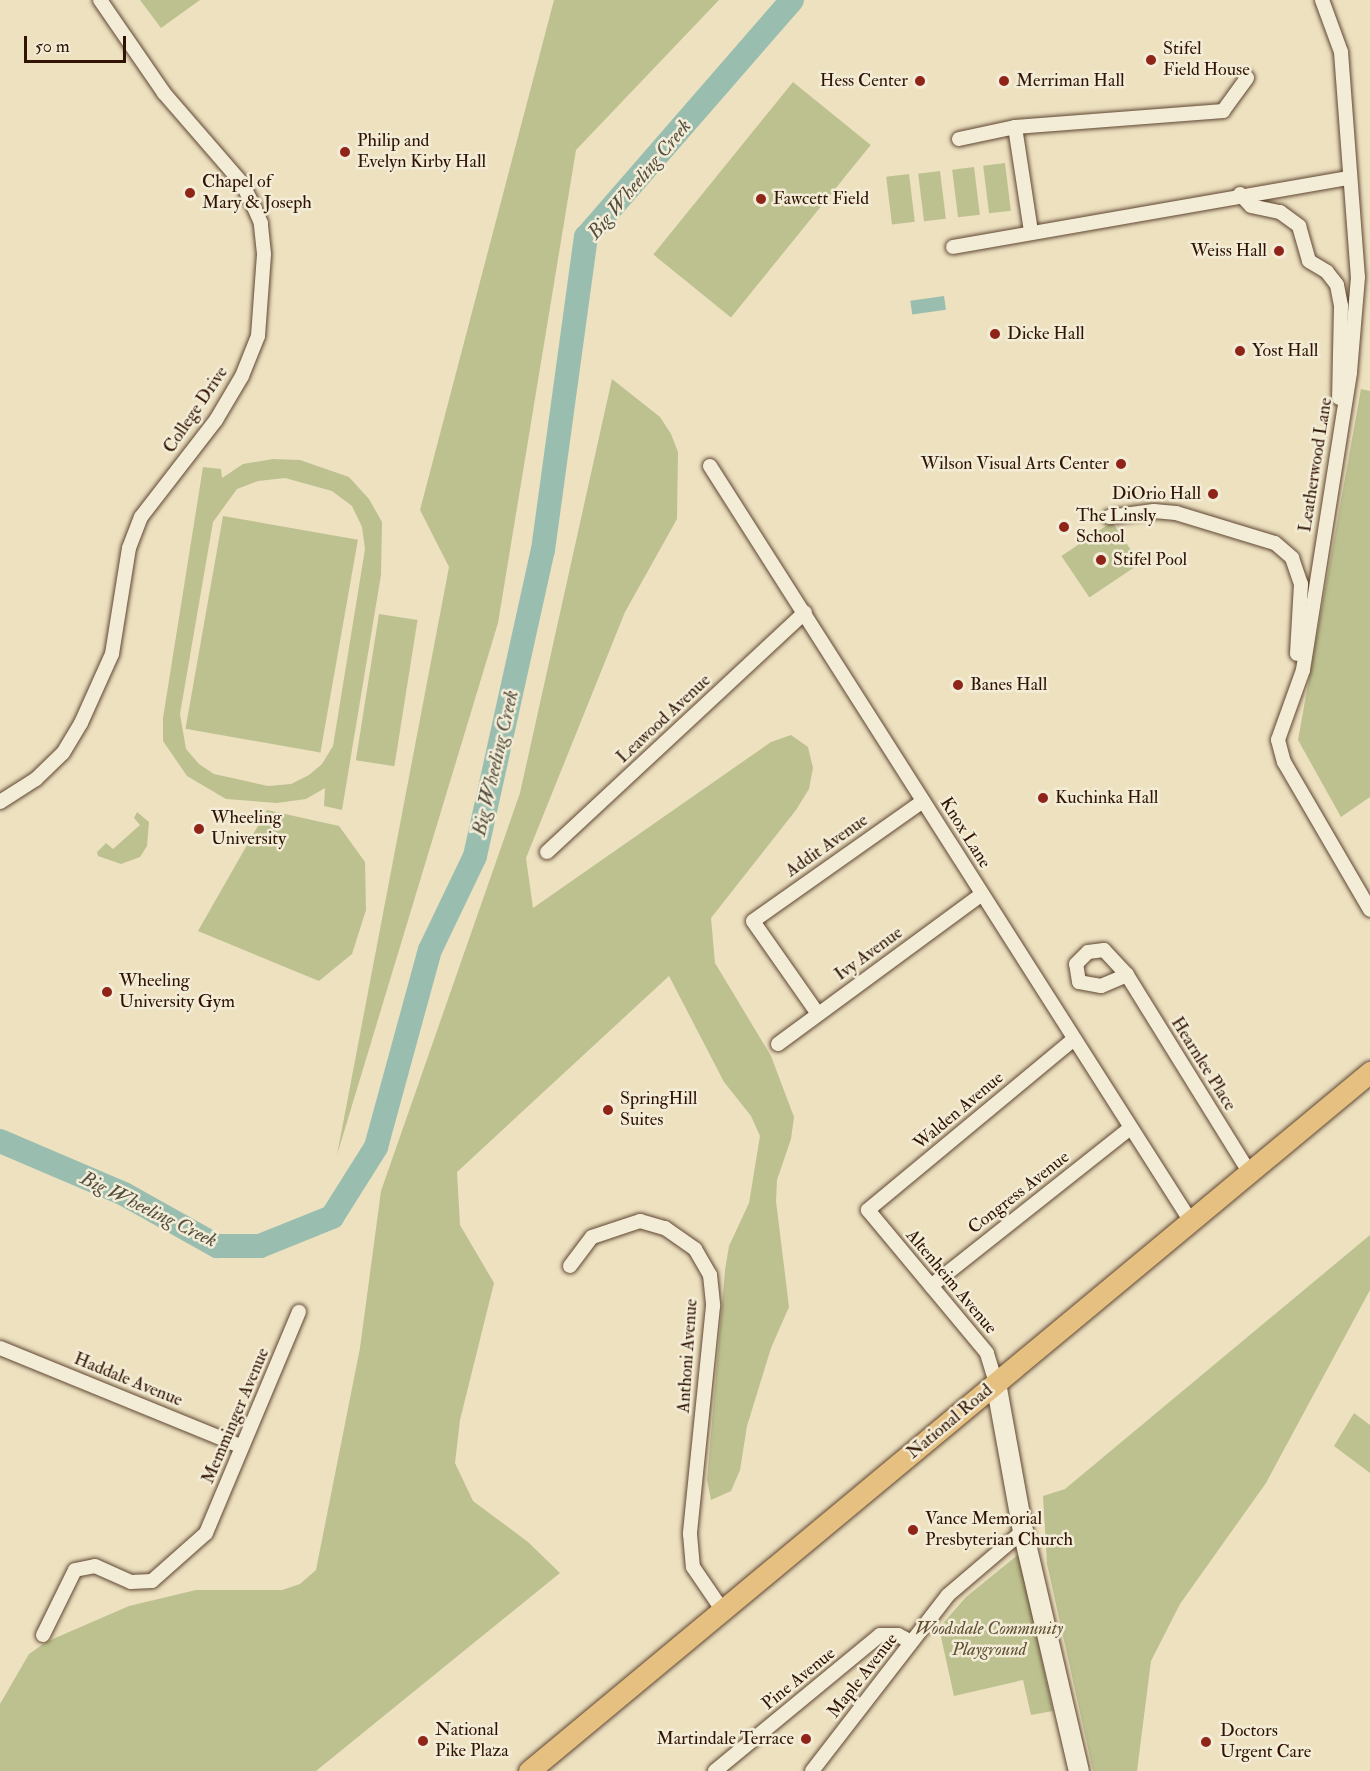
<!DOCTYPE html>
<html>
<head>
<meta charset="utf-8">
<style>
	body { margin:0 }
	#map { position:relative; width:1370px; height:1771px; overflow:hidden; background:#ede1c0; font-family:"IM FELL Double Pica",serif }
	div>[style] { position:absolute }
	.green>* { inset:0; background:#bdc18f; transform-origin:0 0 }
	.water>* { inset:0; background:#99beb0; transform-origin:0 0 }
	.river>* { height:24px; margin:-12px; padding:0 12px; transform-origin:12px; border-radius:12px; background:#99beb0 }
	.roads { filter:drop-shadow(0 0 2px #5f4632) drop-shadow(0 0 2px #5f4632) }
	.minor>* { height:14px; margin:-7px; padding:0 7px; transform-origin:7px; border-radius:7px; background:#f3ecd6 }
	.secondary>* { height:20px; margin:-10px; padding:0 10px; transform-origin:10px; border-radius:10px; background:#f3ecd6 }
	.primary>* { height:21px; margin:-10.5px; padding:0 10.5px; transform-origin:10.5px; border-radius:10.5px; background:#e6c080 }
	.dots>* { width:16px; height:16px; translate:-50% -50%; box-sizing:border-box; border:3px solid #f3ecd6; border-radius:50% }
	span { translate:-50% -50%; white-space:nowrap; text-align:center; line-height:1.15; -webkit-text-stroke:5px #f3ecd6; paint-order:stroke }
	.poi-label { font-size:18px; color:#301303 }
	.left { translate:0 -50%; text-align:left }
	.right { translate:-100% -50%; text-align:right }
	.street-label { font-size:18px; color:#301303 }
	.park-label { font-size:18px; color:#615034; font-style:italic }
	.water-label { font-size:20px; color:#554f40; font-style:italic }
	.scale { position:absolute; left:24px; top:36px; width:102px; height:27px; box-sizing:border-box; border:3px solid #301303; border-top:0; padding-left:8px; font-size:18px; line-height:21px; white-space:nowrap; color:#301303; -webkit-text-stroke:4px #f3ecd6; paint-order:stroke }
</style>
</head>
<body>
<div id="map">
	<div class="green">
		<i style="clip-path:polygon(140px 0,200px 0,161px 28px)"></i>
		<i style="clip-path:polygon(554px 0,719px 0,576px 150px,498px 623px,337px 1155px,449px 567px,420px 510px)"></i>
		<i style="left:793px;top:82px;width:100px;height:222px;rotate:39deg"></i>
		<i style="left:1005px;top:163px;width:48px;height:22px;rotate:83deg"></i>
		<i style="left:974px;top:167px;width:48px;height:22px;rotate:83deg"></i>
		<i style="left:940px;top:171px;width:48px;height:22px;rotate:83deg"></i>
		<i style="left:909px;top:174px;width:48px;height:23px;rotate:83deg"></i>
		<i style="clip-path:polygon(612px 379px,660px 417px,671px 434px,678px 452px,677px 519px,625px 612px,526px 858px,533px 908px,771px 742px,791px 735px,808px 747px,813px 768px,809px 789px,796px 810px,711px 918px,715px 963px,771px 1056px,794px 1117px,791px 1139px,777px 1180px,776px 1201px,789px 1307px,771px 1348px,747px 1426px,740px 1470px,731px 1491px,711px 1500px,707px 1480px,725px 1270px,729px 1246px,749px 1203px,760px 1136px,751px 1116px,724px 1082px,669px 976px,457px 1172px,460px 1225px,494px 1283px,460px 1420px,455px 1463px,473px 1501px,528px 1542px,560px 1573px,316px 1771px,0 1771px,0 1704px,29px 1654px,46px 1642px,129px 1606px,196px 1590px,282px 1590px,300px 1584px,316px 1570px,360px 1348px,381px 1191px,520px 793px)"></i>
		<i style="clip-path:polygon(1361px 389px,1370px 391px,1370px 797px,1341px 817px,1298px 740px)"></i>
		<i style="clip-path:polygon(evenodd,273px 459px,300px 460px,349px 477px,369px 499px,382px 522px,381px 575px,342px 810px,324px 806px,325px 788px,306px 799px,277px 803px,226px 799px,187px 776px,163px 741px,163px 718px,203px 467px,221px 469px,222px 478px,243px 464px,273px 459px,285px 478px,332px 491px,352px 506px,362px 527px,365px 549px,333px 746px,322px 764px,309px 775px,291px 784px,268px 786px,214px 774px,199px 764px,186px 749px,180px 714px,213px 522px,237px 489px,258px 481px,285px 478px)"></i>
		<i style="left:223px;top:516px;width:137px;height:216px;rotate:10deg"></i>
		<i style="left:1112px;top:522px;width:50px;height:61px;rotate:56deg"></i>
		<i style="left:379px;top:614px;width:39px;height:148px;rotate:9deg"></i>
		<i style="clip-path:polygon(267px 810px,339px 826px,365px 862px,366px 910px,352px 954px,319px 981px,198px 931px)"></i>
		<i style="clip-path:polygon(137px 812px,149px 822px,147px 846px,140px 857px,121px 864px,98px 856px,97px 852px,106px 843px,113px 849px,140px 825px,134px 818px)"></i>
		<i style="clip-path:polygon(1370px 1235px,1370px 1290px,1266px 1483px,1180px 1604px,1151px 1661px,1137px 1771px,1093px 1771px,1047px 1564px,1043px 1496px,1065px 1489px)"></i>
		<i style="clip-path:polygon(1354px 1413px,1370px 1425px,1370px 1473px,1334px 1446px)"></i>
		<i style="clip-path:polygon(1019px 1554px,1053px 1711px,1031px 1715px,1023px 1680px,954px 1696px,939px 1628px,966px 1597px)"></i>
	</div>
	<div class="water">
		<i style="left:944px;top:296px;width:14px;height:34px;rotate:82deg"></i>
	</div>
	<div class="river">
		<i style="left:0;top:1141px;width:135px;rotate:23.1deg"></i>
		<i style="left:124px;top:1194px;width:107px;rotate:29.2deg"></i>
		<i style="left:217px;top:1246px;width:43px"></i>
		<i style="left:260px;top:1246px;width:78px;rotate:-21.9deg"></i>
		<i style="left:332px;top:1217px;width:83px;rotate:-57.8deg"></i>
		<i style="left:376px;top:1147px;width:204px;rotate:-74.7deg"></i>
		<i style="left:430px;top:950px;width:104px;rotate:-64.4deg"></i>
		<i style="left:475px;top:856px;width:313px;rotate:-77.5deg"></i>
		<i style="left:543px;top:550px;width:316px;rotate:-82.2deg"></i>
		<i style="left:586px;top:237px;width:314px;rotate:-49deg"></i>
	</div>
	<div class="roads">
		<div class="minor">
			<i style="left:1322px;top:0;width:55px;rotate:69.9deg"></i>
			<i style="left:1341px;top:52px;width:226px;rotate:85.7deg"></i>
			<i style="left:1358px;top:277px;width:96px;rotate:94.8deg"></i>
			<i style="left:1350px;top:373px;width:301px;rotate:99deg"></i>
			<i style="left:1303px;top:670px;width:74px;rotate:109.7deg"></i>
			<i style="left:1278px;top:740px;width:23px;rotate:75deg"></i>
			<i style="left:1284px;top:762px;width:171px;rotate:59.8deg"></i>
			<i style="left:1015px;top:127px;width:105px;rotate:81.3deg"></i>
			<i style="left:959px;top:139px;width:57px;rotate:-12.1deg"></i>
			<i style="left:1015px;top:127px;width:209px;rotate:-4.4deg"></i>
			<i style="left:1223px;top:111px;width:41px;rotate:-54deg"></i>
			<i style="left:1240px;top:194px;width:16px;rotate:47deg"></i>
			<i style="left:1251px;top:206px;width:30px;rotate:12deg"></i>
			<i style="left:1280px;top:212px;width:24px;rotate:36deg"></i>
			<i style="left:1299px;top:226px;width:36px;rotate:74deg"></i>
			<i style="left:1309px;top:261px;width:21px;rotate:31deg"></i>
			<i style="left:1327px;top:272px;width:16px;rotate:52deg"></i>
			<i style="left:1337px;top:285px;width:21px;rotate:79deg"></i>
			<i style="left:1341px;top:306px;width:92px;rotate:91.2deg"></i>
			<i style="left:953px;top:247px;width:402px;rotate:-9.9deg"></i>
			<i style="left:710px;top:466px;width:894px;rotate:57.52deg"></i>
			<i style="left:1109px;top:517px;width:45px;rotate:-7.6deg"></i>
			<i style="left:1154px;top:511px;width:22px;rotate:5deg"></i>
			<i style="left:1176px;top:513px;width:103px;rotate:16.9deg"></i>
			<i style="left:1275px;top:543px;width:23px;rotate:41deg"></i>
			<i style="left:1292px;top:558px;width:28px;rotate:71deg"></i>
			<i style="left:1301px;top:584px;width:70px;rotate:93.3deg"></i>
			<i style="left:0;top:802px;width:43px;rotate:-32.6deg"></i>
			<i style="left:36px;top:779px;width:37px;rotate:-44deg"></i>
			<i style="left:63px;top:753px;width:35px;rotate:-59deg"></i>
			<i style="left:81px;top:723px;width:76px;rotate:-65.8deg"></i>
			<i style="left:112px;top:654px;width:107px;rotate:-80.9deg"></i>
			<i style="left:129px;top:548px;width:33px;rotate:-69deg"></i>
			<i style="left:141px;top:517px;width:123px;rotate:-52.3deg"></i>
			<i style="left:216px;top:420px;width:51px;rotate:-59.4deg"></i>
			<i style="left:242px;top:376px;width:43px;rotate:-68.2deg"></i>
			<i style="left:258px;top:336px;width:82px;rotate:-85.8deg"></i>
			<i style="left:264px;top:254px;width:31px;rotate:-96deg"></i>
			<i style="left:261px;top:223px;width:17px;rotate:-114deg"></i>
			<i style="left:254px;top:207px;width:28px;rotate:-117deg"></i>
			<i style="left:241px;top:182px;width:118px;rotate:-130.9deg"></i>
			<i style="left:164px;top:93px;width:113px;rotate:-124.5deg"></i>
			<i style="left:547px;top:852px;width:352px;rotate:-42.9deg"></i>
			<i style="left:1127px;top:975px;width:28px;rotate:157deg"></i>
			<i style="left:1101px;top:986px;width:22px;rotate:-170deg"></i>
			<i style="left:1079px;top:982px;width:18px;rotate:-99deg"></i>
			<i style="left:1076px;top:964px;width:17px;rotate:-45deg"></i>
			<i style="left:1088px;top:952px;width:16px;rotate:-7deg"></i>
			<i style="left:1104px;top:950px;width:34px;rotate:47deg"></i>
			<i style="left:1127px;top:975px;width:229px;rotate:58.2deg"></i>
			<i style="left:818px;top:1014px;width:113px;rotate:-125deg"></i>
			<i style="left:753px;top:921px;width:208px;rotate:-35.2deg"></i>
			<i style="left:778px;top:1044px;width:253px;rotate:-36.3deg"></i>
			<i style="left:570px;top:1266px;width:36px;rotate:-53deg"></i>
			<i style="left:592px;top:1237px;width:51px;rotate:-18.4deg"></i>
			<i style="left:640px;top:1221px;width:26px;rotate:16deg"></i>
			<i style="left:665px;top:1228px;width:37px;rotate:35deg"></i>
			<i style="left:695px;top:1249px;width:30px;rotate:60deg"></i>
			<i style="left:710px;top:1275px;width:31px;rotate:84deg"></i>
			<i style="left:713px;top:1306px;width:229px;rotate:95.8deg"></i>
			<i style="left:690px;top:1534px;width:33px;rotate:85deg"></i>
			<i style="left:693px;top:1567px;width:53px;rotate:55.7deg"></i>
			<i style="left:931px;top:1286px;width:253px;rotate:-38.4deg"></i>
			<i style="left:0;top:1348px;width:261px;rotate:22.2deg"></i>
			<i style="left:996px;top:1383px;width:31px;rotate:-107deg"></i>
			<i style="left:987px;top:1353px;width:186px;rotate:-129.8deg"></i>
			<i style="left:868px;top:1210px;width:268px;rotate:-39.7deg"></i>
			<i style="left:43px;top:1635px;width:72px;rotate:-63.8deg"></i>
			<i style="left:75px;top:1570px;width:20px;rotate:-11deg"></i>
			<i style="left:95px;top:1566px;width:39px;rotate:24deg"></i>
			<i style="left:131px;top:1582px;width:21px;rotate:-3deg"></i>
			<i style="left:152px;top:1581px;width:72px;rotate:-41.6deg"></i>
			<i style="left:206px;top:1533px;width:240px;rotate:-67.2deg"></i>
			<i style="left:715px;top:1771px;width:214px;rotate:-39.5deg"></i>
			<i style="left:880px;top:1635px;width:18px"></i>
			<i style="left:898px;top:1635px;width:15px;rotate:28deg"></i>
			<i style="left:812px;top:1771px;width:222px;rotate:-52.3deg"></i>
			<i style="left:948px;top:1595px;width:99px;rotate:-40.5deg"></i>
		</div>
		<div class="secondary">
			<i style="left:996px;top:1383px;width:150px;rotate:79.7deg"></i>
			<i style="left:1023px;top:1531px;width:246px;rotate:76.9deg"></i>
		</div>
		<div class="primary">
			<i style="left:529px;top:1771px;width:1094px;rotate:-39.73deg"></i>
		</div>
	</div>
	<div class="dots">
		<i style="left:1151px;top:60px;background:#8f2418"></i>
		<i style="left:920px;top:81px;background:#8f2418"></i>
		<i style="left:1004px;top:81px;background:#8f2418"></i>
		<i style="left:345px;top:152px;background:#8f2418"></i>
		<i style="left:190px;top:193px;background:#8f2418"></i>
		<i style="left:761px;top:199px;background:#8f2418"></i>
		<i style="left:1279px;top:251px;background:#8f2418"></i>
		<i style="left:995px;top:334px;background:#8f2418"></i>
		<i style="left:1240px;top:351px;background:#8f2418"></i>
		<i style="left:1121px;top:464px;background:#8f2418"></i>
		<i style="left:1213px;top:494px;background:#8f2418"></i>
		<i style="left:1064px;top:527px;background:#8f2418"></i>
		<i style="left:1101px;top:560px;background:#8f2418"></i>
		<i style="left:958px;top:685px;background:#8f2418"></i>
		<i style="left:1043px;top:798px;background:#8f2418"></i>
		<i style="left:199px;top:829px;background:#8f2418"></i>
		<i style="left:107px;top:992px;background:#8f2418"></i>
		<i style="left:608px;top:1110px;background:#8f2418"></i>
		<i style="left:913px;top:1530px;background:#8f2418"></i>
		<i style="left:806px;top:1739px;background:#8f2418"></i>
		<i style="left:423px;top:1741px;background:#8f2418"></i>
		<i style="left:1206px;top:1742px;background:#8f2418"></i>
	</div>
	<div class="poi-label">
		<span class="left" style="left:1163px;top:60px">Stifel<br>Field House</span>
		<span class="right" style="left:908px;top:81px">Hess Center</span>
		<span class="left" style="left:1016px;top:81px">Merriman Hall</span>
		<span class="left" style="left:357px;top:152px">Philip and<br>Evelyn Kirby Hall</span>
		<span class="left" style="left:202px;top:193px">Chapel of<br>Mary &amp; Joseph</span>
		<span class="left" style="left:773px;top:199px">Fawcett Field</span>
		<span class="right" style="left:1267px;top:251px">Weiss Hall</span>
		<span class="left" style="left:1007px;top:334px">Dicke Hall</span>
		<span class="left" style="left:1252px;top:351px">Yost Hall</span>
		<span class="right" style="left:1109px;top:464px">Wilson Visual Arts Center</span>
		<span class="right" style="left:1201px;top:494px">DiOrio Hall</span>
		<span class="left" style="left:1076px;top:527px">The Linsly<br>School</span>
		<span class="left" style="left:1113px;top:560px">Stifel Pool</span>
		<span class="left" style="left:970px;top:685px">Banes Hall</span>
		<span class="left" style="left:1055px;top:798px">Kuchinka Hall</span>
		<span class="left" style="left:211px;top:829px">Wheeling<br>University</span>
		<span class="left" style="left:119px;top:992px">Wheeling<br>University Gym</span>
		<span class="left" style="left:620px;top:1110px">SpringHill<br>Suites</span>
		<span class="left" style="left:925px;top:1530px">Vance Memorial<br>Presbyterian Church</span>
		<span class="left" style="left:435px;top:1741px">National<br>Pike Plaza</span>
		<span class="left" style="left:1220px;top:1742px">Doctors<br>Urgent Care</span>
		<span class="right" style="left:794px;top:1739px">Martindale Terrace</span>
	</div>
	<div class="street-label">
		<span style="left:196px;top:410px;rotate:-56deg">College Drive</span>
		<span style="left:1316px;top:465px;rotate:-81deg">Leatherwood Lane</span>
		<span style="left:664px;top:719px;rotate:-43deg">Leawood Avenue</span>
		<span style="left:965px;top:833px;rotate:58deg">Knox Lane</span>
		<span style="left:827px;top:846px;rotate:-35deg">Addit Avenue</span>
		<span style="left:869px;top:954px;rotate:-36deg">Ivy Avenue</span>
		<span style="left:1203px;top:1064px;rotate:58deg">Hearnlee Place</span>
		<span style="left:959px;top:1111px;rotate:-40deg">Walden Avenue</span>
		<span style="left:1019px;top:1193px;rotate:-38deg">Congress Avenue</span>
		<span style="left:951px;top:1282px;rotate:50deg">Altenheim Avenue</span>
		<span style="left:688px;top:1356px;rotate:-86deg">Anthoni Avenue</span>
		<span style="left:128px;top:1380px;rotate:22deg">Haddale Avenue</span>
		<span style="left:236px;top:1416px;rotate:-67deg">Memminger Avenue</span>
		<span style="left:950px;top:1422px;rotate:-40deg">National Road</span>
		<span style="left:863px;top:1676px;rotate:-52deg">Maple Avenue</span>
		<span style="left:799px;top:1679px;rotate:-39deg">Pine Avenue</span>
	</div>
	<div class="park-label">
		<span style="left:989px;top:1640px">Woodsdale Community<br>Playground</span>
	</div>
	<div class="water-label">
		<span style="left:639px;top:179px;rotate:-50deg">Big Wheeling Creek</span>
		<span style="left:495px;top:763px;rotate:-77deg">Big Wheeling Creek</span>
		<span style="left:149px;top:1209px;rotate:26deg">Big Wheeling Creek</span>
	</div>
	<div class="scale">50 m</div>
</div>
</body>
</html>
